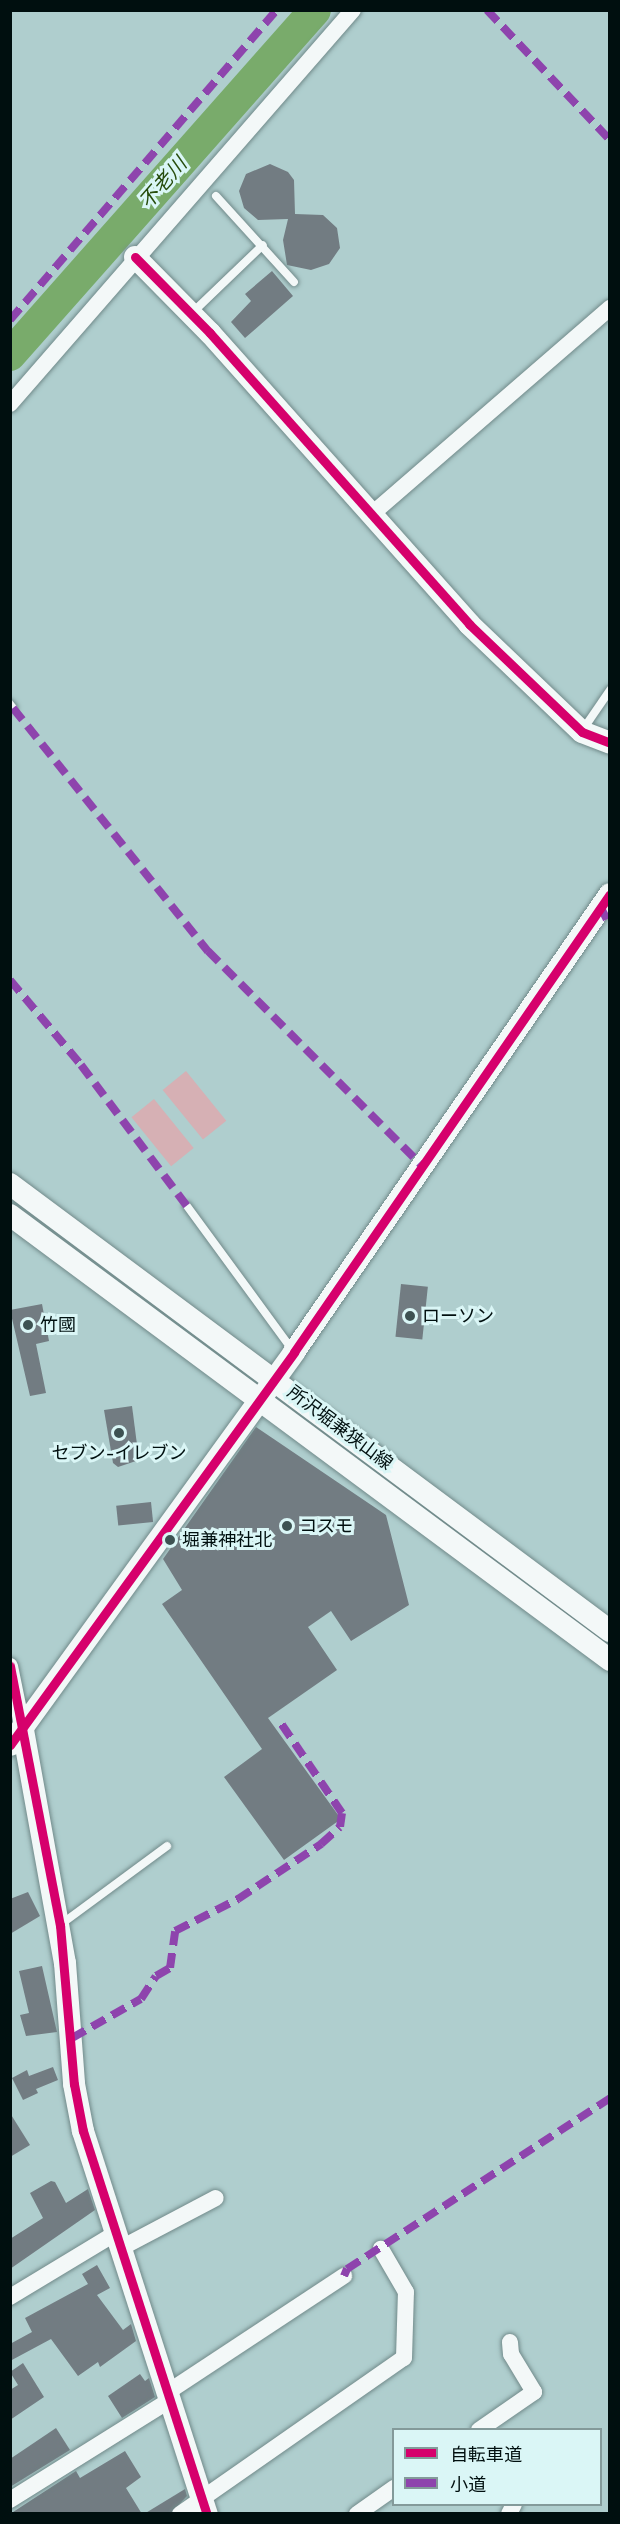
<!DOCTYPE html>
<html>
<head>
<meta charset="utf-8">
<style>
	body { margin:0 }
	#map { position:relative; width:620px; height:2524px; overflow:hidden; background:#afcece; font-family:"Work Sans","Noto Sans JP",sans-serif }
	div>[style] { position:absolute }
	.green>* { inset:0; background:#d6b0b4; transform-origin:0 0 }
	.river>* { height:32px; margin:-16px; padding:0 16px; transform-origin:16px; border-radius:16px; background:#79ab6b }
	.building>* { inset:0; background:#727c82; transform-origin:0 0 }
	.roads { filter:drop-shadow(0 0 2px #718a8a) drop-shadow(0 0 2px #718a8a) }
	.lane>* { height:8px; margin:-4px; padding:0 4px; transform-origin:4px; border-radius:4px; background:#f3f8f8 }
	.street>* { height:16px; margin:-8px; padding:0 8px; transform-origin:8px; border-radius:8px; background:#f3f8f8 }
	.secondary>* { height:22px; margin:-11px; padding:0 11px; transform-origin:11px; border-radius:11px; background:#f3f8f8 }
	.quiet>* { height:8px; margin-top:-4px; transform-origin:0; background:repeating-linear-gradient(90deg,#8e44ad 0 15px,transparent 0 23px) }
	.cycleway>* { height:9px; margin:-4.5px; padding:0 4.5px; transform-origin:4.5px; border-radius:4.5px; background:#d6006c }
	.dots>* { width:16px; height:16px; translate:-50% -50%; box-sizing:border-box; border:3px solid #daf6f6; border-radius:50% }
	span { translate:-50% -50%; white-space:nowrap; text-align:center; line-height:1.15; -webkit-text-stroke:6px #daf6f6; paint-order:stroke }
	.poi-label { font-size:18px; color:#000f0f }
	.left { translate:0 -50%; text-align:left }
	.street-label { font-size:18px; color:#000f0f }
	.water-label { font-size:20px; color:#274d0d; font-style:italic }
	.frame { position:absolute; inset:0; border:12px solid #000f0f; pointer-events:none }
	.legend { position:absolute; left:392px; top:2428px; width:210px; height:78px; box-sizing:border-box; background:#daf6f6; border:2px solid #839a9a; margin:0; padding:8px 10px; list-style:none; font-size:18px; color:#000f0f }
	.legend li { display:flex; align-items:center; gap:12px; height:30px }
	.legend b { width:30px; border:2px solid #839a9a }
</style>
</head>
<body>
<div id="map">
	<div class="green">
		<i style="left:186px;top:1071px;width:64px;height:30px;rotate:51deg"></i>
		<i style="left:154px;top:1099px;width:63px;height:29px;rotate:51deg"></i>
	</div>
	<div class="river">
		<i style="left:10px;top:355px;width:460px;rotate:-48.5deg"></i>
	</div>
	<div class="building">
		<i style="clip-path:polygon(270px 164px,288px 172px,294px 180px,295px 214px,323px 215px,337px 228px,340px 248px,329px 264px,311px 270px,287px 265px,283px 240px,288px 219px,258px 220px,244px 208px,239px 191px,246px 174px)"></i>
		<i style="clip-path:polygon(272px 271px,293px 296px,245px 338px,231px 322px,251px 301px,245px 294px)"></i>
		<i style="left:401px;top:1284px;width:27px;height:53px;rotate:6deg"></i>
		<i style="clip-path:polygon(42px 1304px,49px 1341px,36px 1344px,46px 1393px,30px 1396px,10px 1310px)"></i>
		<i style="clip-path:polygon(132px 1406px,139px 1460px,118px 1467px,113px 1463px,104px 1410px)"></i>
		<i style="clip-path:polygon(256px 1427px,386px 1515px,409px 1605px,351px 1641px,331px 1611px,308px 1627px,337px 1670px,268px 1718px,341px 1819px,284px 1860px,224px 1777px,262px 1749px,162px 1604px,182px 1590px,163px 1559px)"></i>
		<i style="left:151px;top:1502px;width:20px;height:35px;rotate:84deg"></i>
		<i style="clip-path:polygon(28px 1892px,40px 1916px,10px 1934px,10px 1899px)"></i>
		<i style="clip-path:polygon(42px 1966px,57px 2032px,26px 2036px,20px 2015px,29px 2013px,19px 1971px)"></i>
		<i style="clip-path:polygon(53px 2067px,58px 2080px,36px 2089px,38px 2093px,23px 2100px,12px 2078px,27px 2070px,29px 2076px)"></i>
		<i style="clip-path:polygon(10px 2113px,30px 2145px,10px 2157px)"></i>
		<i style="clip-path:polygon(51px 2181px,55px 2182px,66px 2203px,88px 2189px,95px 2210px,10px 2269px,10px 2239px,43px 2218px,30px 2193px)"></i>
		<i style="clip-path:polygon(97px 2265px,110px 2288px,97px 2295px,123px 2330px,131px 2324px,136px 2341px,100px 2367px,98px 2362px,78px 2376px,51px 2339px,10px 2361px,10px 2344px,32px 2332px,25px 2318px,88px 2284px,82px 2274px)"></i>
		<i style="clip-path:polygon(23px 2363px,44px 2397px,10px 2420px,10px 2390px,18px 2385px,10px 2372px)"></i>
		<i style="clip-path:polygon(140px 2374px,145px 2381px,149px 2378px,155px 2397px,122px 2418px,108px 2396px)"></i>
		<i style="clip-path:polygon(56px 2428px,70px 2450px,10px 2487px,10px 2459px)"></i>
		<i style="clip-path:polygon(125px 2451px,141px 2477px,126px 2488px,142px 2514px,10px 2514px,76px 2471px,80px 2478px)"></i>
		<i style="clip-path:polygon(185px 2489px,187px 2496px,170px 2514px,144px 2514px)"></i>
	</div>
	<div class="roads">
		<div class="lane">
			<i style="left:216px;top:196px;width:116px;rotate:47.8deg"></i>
			<i style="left:192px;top:313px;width:98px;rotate:-43.8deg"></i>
			<i style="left:10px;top:704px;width:5px;rotate:53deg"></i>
			<i style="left:582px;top:731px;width:50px;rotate:-55.7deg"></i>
			<i style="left:187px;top:1206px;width:180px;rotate:53.8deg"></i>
			<i style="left:60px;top:1925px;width:133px;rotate:-36.4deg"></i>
		</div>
		<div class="street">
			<i style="left:10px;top:404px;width:522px;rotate:-48.96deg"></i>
			<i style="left:372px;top:514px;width:315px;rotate:-40.9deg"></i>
			<i style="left:10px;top:1666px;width:65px;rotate:78.5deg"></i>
			<i style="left:121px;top:2248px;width:107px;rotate:-27.8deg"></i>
			<i style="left:10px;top:2297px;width:124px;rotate:-31.1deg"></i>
			<i style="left:168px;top:2392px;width:211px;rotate:-33.4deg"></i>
			<i style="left:479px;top:2430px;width:67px;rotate:-34.6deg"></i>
			<i style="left:534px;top:2392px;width:44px;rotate:-121.2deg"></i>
			<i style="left:511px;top:2354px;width:12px;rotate:-95deg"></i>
			<i style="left:10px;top:2500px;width:189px;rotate:-32deg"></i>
			<i style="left:180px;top:2514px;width:273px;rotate:-34.9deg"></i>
			<i style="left:404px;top:2358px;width:66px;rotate:-88.3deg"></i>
			<i style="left:406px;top:2292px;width:50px;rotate:-120.2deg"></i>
			<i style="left:357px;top:2514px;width:45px;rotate:-35.1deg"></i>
			<i style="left:509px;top:2514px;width:11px;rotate:-63deg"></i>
		</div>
		<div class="secondary">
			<i style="left:135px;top:257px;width:107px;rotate:45.4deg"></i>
			<i style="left:210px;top:333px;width:390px;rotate:48.3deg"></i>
			<i style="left:469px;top:624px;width:156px;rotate:43.7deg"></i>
			<i style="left:582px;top:732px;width:30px;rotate:21deg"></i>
			<i style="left:10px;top:1184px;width:748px;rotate:36.69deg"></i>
			<i style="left:10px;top:1215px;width:747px;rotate:36.56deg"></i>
			<i style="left:23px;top:1730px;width:237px;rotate:79.8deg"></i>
			<i style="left:65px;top:1963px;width:121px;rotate:85.7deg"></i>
			<i style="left:74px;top:2084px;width:48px;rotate:79.2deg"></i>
			<i style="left:83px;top:2131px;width:403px;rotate:72.1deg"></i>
			<i style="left:10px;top:1745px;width:485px;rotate:-54.1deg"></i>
			<i style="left:294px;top:1352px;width:556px;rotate:-55.4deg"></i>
		</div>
	</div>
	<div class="quiet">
		<i style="left:487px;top:10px;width:179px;rotate:46.6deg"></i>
		<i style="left:10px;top:320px;width:409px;rotate:-49.3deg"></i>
		<i style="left:13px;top:708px;width:312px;rotate:51.3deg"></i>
		<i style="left:208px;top:951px;width:302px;rotate:45.1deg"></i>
		<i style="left:600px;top:906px;width:22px;rotate:63deg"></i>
		<i style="left:10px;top:980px;width:111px;rotate:50.1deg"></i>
		<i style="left:81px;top:1065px;width:176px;rotate:53.1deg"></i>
		<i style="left:72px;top:2038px;width:79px;rotate:-29.5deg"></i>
		<i style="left:141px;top:1999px;width:27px;rotate:-57deg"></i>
		<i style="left:156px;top:1976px;width:16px;rotate:-30deg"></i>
		<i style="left:170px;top:1968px;width:37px;rotate:-82deg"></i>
		<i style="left:175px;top:1931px;width:71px;rotate:-26.9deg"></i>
		<i style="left:238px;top:1899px;width:100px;rotate:-33.5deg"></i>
		<i style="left:321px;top:1844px;width:25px;rotate:-42deg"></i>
		<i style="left:340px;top:1827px;width:14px;rotate:-82deg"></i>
		<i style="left:342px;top:1813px;width:114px;rotate:-124.2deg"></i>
		<i style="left:344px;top:2276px;width:8px;rotate:-67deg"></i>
		<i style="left:347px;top:2269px;width:314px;rotate:-33deg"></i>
	</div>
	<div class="cycleway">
		<i style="left:135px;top:257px;width:107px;rotate:45.4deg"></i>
		<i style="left:210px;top:333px;width:390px;rotate:48.3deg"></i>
		<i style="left:469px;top:624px;width:156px;rotate:43.7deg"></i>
		<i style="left:582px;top:732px;width:30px;rotate:21deg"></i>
		<i style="left:10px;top:1666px;width:264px;rotate:79.1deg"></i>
		<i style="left:60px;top:1925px;width:160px;rotate:85deg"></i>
		<i style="left:74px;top:2084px;width:48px;rotate:79.2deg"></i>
		<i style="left:83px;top:2131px;width:403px;rotate:72.1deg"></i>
		<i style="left:10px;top:1745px;width:485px;rotate:-54.1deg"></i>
		<i style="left:294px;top:1352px;width:556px;rotate:-55.4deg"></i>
	</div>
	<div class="dots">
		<i style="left:410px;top:1316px;background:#3d5252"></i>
		<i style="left:28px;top:1325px;background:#3d5252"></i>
		<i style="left:119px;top:1433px;background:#3d5252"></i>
		<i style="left:287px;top:1526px;background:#3d5252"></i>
		<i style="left:170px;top:1540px;background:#3d5252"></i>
	</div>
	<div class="poi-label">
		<span class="left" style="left:422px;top:1316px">ローソン</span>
		<span class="left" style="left:40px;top:1325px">竹國</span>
		<span style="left:119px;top:1453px">セブン-イレブン</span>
		<span class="left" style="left:299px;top:1526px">コスモ</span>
		<span class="left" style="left:182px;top:1540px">堀兼神社北</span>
	</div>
	<div class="street-label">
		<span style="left:340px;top:1428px;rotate:37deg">所沢堀兼狭山線</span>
	</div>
	<div class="water-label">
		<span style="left:163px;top:183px;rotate:-49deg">不老川</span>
	</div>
	<div class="frame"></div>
	<ul class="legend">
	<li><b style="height:8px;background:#d6006c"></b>自転車道</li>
	<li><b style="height:8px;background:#8e44ad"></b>小道</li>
	</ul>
</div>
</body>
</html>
